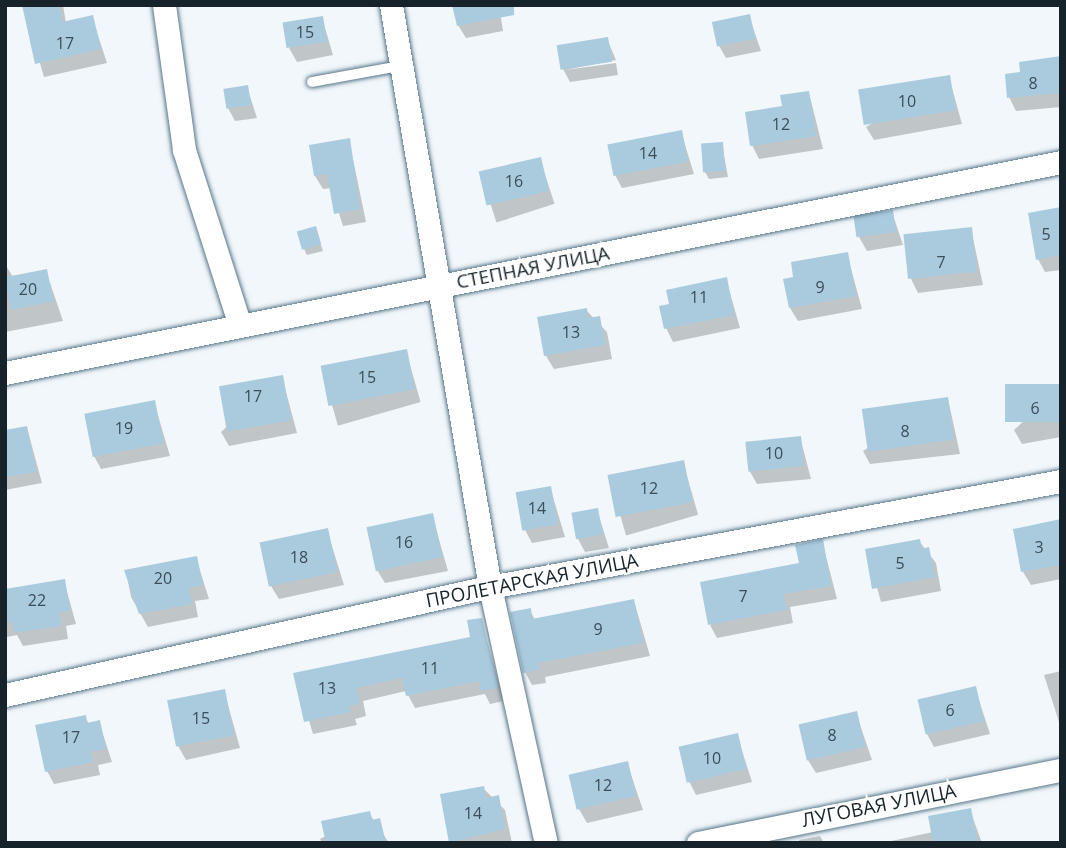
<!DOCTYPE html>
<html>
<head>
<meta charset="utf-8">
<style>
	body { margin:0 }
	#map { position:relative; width:1066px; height:848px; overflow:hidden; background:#f1f7fb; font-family:"Open Sans",sans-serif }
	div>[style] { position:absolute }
	.shadow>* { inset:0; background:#0003; transform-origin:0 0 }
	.building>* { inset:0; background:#aacbde; transform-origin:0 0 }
	.roads { filter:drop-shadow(0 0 2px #587688) drop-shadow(0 0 2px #587688) }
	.lane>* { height:10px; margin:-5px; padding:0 5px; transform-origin:5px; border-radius:5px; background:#fff }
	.street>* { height:23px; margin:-11.5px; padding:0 11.5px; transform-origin:11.5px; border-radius:11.5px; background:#fff }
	span { translate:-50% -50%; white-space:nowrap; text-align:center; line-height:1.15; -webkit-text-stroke:5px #fff; paint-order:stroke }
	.number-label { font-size:16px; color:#3b4d57 }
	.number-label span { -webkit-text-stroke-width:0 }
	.street-label { font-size:19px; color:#16232a }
	.frame { position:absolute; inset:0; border:7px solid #16232a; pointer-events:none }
</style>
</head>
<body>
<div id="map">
	<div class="shadow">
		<i style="clip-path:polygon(23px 5px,63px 5px,66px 23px,92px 17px,107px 63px,44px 77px)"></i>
		<i style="clip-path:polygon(499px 5px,503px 31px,466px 38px,458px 25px)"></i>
		<i style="clip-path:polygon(749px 16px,761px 51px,726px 58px,718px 44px)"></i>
		<i style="clip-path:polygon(322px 18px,333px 55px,297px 62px,289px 48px)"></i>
		<i style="clip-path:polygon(607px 39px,616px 60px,565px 70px,616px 63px,618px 75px,570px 82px,563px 69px,559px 46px)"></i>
		<i style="clip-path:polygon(1061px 58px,1061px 107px,1016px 111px,1009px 97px,1022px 74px)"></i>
		<i style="clip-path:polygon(949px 77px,962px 124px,874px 140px,866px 127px)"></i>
		<i style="clip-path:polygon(247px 87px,257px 118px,235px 121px,228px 108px)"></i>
		<i style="clip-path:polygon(809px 93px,823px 149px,759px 159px,752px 145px,784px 108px)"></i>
		<i style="clip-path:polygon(681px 132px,694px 174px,622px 188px,615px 175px)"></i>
		<i style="clip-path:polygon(349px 140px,366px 222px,343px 226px,331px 188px,323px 189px,315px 176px)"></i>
		<i style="clip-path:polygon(722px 144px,728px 177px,709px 179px,705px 172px)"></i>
		<i style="left:540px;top:159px;width:47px;height:61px;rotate:72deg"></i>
		<i style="clip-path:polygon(1061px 209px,1061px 270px,1045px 272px,1038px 259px)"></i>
		<i style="clip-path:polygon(892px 212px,903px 245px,867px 251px,859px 237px)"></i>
		<i style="clip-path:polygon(315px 228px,323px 251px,307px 255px,304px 249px)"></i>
		<i style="clip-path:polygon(971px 229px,983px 285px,918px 293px,911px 279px)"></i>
		<i style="clip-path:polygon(847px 254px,862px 309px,798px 321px,790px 308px)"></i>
		<i style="clip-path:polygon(5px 264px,13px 277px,46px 271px,63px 321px,5px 332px)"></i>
		<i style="clip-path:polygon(726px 279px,740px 328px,673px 342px,666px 328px)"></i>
		<i style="clip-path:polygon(586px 310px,607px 332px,612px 359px,554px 369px,546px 356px)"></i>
		<i style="left:406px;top:351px;width:53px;height:86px;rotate:74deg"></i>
		<i style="clip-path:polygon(282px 377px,297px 433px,229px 446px,221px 432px)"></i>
		<i style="clip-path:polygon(1061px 386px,1061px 437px,1022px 444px,1014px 430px)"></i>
		<i style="clip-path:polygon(948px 399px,960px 454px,870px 464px,863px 451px)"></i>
		<i style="clip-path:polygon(154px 402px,170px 456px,101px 469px,94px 456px)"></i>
		<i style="clip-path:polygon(27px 428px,42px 483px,5px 490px,5px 432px)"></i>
		<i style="clip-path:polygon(800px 437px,811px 479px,757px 484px,749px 470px)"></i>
		<i style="left:683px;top:462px;width:55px;height:75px;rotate:74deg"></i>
		<i style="clip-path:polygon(550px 487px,565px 537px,532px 543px,525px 530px)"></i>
		<i style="clip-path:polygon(597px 510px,609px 548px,585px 552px,578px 539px)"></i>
		<i style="clip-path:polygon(432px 515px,448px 571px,385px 583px,377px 570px)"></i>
		<i style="clip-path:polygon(1061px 521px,1061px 579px,1031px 585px,1023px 572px)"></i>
		<i style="clip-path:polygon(327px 530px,344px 585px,279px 599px,271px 586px)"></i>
		<i style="clip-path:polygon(822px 541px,837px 599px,790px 607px,793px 623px,717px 638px,710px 625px,801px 564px)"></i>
		<i style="clip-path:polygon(919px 541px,936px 563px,941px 591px,881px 602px,867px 551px)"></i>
		<i style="clip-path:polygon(196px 558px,209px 599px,195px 601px,198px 617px,148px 627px,131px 597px,126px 571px)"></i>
		<i style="clip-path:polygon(64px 581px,76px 624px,66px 626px,68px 639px,23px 646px,17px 635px,7px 637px,5px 591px)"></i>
		<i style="clip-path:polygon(634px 601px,650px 656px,545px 677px,546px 683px,532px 685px,525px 672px,530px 610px,535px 620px)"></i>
		<i style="clip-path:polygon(481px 620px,504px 701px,490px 704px,485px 694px,415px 708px,406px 691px,363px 701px,366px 716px,355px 719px,357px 725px,313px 734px,295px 674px,473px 638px)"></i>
		<i style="clip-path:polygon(1061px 671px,1061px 722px,1059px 722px,1044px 675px)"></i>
		<i style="clip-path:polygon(975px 688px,990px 734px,934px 747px,927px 734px)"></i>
		<i style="clip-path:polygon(224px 691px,240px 748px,186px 760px,178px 746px)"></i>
		<i style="clip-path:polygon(856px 713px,872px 760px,816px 773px,808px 760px)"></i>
		<i style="clip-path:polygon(85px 717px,89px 724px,99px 722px,112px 762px,98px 765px,100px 775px,54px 784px,47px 771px)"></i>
		<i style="clip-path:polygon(737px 735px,752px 782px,696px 795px,689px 781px)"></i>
		<i style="clip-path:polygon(627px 763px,643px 810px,587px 823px,579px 809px)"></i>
		<i style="clip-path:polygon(483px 788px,505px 810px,512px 843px,451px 843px,442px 796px)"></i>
		<i style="clip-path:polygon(970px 810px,982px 843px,882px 843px,933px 832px)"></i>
		<i style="clip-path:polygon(369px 813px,389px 843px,322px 843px,320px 839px)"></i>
		<i style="clip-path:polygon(820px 836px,824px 843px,800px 843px,799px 840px)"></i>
	</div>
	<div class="building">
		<i style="clip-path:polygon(22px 5px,59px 5px,62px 22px,93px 15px,101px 49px,35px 64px)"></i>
		<i style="clip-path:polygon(452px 5px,514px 5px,514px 15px,457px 26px)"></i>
		<i style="left:750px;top:14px;width:25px;height:39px;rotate:78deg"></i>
		<i style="left:323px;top:16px;width:26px;height:41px;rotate:81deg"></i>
		<i style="left:608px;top:37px;width:25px;height:52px;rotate:81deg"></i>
		<i style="clip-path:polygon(1061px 56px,1061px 93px,1007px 98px,1005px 74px,1020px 72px,1019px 62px)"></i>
		<i style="left:950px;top:75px;width:36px;height:93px;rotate:81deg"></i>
		<i style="left:248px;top:85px;width:20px;height:25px;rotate:81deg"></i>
		<i style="clip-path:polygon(809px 91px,816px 136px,750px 146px,745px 112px,782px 106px,780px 95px)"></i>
		<i style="left:682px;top:130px;width:32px;height:76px;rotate:79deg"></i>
		<i style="clip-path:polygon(350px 138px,360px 209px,334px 214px,327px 174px,314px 176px,309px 145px)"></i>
		<i style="left:723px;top:142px;width:29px;height:22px;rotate:86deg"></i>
		<i style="left:541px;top:157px;width:35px;height:64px;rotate:77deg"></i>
		<i style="clip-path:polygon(1061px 207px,1061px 255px,1036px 260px,1028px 213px)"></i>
		<i style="left:893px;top:210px;width:22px;height:40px;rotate:82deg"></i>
		<i style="left:316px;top:226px;width:19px;height:20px;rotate:74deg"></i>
		<i style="left:972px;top:227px;width:45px;height:69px;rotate:84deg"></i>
		<i style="clip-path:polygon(848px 252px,856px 296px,789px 308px,783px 279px,793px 277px,791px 262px)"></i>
		<i style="left:47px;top:269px;width:33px;height:43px;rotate:79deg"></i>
		<i style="clip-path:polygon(727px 277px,734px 315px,664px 329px,659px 306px,669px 304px,666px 290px)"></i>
		<i style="clip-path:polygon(587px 308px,588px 318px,600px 316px,605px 345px,544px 356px,537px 317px)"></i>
		<i style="left:407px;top:349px;width:41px;height:88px;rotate:79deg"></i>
		<i style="left:283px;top:375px;width:46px;height:65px;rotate:80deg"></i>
		<i style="left:1061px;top:384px;width:38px;height:56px;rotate:90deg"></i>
		<i style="left:948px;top:397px;width:43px;height:87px;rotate:82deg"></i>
		<i style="left:155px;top:400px;width:44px;height:72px;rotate:79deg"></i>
		<i style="clip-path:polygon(27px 426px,36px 472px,5px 477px,5px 430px)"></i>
		<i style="left:801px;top:436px;width:30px;height:56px;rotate:84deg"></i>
		<i style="left:684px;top:460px;width:43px;height:78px;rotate:79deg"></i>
		<i style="left:551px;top:486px;width:39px;height:36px;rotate:80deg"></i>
		<i style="left:598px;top:508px;width:27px;height:27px;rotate:80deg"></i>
		<i style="left:433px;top:513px;width:45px;height:68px;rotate:78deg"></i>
		<i style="clip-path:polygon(1061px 519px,1061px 565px,1021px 572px,1013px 529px)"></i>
		<i style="left:328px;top:528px;width:45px;height:70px;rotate:78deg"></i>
		<i style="clip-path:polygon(823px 539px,831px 586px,783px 594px,787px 610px,708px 625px,700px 582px,799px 563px,795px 545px)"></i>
		<i style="clip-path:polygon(920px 539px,922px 549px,929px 547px,935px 577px,872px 589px,865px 549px)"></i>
		<i style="clip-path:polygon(197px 556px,203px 585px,189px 588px,192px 604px,139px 614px,124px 570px)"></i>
		<i style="clip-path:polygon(65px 579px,70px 611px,59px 612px,61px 626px,14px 633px,12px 622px,5px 623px,5px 589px)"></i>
		<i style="clip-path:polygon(634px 599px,643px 643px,538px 663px,539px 670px,523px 673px,510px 612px,531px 608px,532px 619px)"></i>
		<i style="clip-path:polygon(482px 618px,498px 688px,481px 691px,479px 681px,406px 696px,402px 678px,357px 688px,360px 703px,349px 706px,351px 712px,304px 722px,293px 673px,470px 637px,467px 620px)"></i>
		<i style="left:976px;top:686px;width:36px;height:60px;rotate:77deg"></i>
		<i style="left:225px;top:689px;width:47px;height:59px;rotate:79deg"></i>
		<i style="left:857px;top:711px;width:37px;height:60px;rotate:77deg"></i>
		<i style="clip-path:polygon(86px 715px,87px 723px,100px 720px,106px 749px,91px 752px,93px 762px,45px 772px,35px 725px)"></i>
		<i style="left:738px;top:733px;width:37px;height:61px;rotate:77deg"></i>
		<i style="left:628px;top:761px;width:36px;height:61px;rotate:77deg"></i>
		<i style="clip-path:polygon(484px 786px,486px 798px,499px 795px,505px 829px,449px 843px,440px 794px)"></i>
		<i style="clip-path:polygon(971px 808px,978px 843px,933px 843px,928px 816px)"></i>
		<i style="clip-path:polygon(370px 811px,372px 820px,380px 818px,386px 843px,326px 843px,321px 821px)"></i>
	</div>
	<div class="roads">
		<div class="lane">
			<i style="left:312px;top:82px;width:89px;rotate:-10.3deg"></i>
		</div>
		<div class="street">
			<i style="left:164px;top:5px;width:146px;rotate:82.1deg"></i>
			<i style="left:184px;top:150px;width:181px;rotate:72.3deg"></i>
			<i style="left:391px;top:5px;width:590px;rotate:80.35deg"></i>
			<i style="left:490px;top:587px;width:262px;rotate:77.7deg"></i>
			<i style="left:5px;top:373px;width:1077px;rotate:-11.3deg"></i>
			<i style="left:5px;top:695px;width:497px;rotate:-12.6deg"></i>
			<i style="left:490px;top:587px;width:581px;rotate:-10.52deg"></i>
			<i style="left:698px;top:843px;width:370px;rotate:-11.4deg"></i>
		</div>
	</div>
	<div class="number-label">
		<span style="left:305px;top:32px">15</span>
		<span style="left:65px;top:43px">17</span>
		<span style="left:1033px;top:83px">8</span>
		<span style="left:907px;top:101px">10</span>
		<span style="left:781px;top:124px">12</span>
		<span style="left:648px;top:153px">14</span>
		<span style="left:514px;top:181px">16</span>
		<span style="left:1046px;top:234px">5</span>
		<span style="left:941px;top:262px">7</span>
		<span style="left:820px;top:287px">9</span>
		<span style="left:28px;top:289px">20</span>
		<span style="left:699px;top:297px">11</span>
		<span style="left:571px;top:332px">13</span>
		<span style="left:367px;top:377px">15</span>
		<span style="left:253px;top:396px">17</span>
		<span style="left:1035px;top:408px">6</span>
		<span style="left:124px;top:428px">19</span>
		<span style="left:905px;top:431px">8</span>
		<span style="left:774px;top:453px">10</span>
		<span style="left:649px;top:488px">12</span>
		<span style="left:537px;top:508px">14</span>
		<span style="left:404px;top:542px">16</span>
		<span style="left:1039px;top:547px">3</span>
		<span style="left:299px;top:557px">18</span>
		<span style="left:900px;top:563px">5</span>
		<span style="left:163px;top:578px">20</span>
		<span style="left:743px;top:596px">7</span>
		<span style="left:37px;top:600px">22</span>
		<span style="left:598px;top:629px">9</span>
		<span style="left:430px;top:668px">11</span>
		<span style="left:327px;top:688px">13</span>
		<span style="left:950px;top:710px">6</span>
		<span style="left:201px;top:718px">15</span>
		<span style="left:832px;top:735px">8</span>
		<span style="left:71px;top:737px">17</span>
		<span style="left:712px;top:758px">10</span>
		<span style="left:603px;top:785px">12</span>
		<span style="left:473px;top:813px">14</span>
	</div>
	<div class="street-label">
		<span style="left:533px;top:268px;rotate:-11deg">СТЕПНАЯ УЛИЦА</span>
		<span style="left:532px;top:581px;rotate:-11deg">ПРОЛЕТАРСКАЯ УЛИЦА</span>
		<span style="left:879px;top:806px;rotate:-11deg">ЛУГОВАЯ УЛИЦА</span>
	</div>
	<div class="frame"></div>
</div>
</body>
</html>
